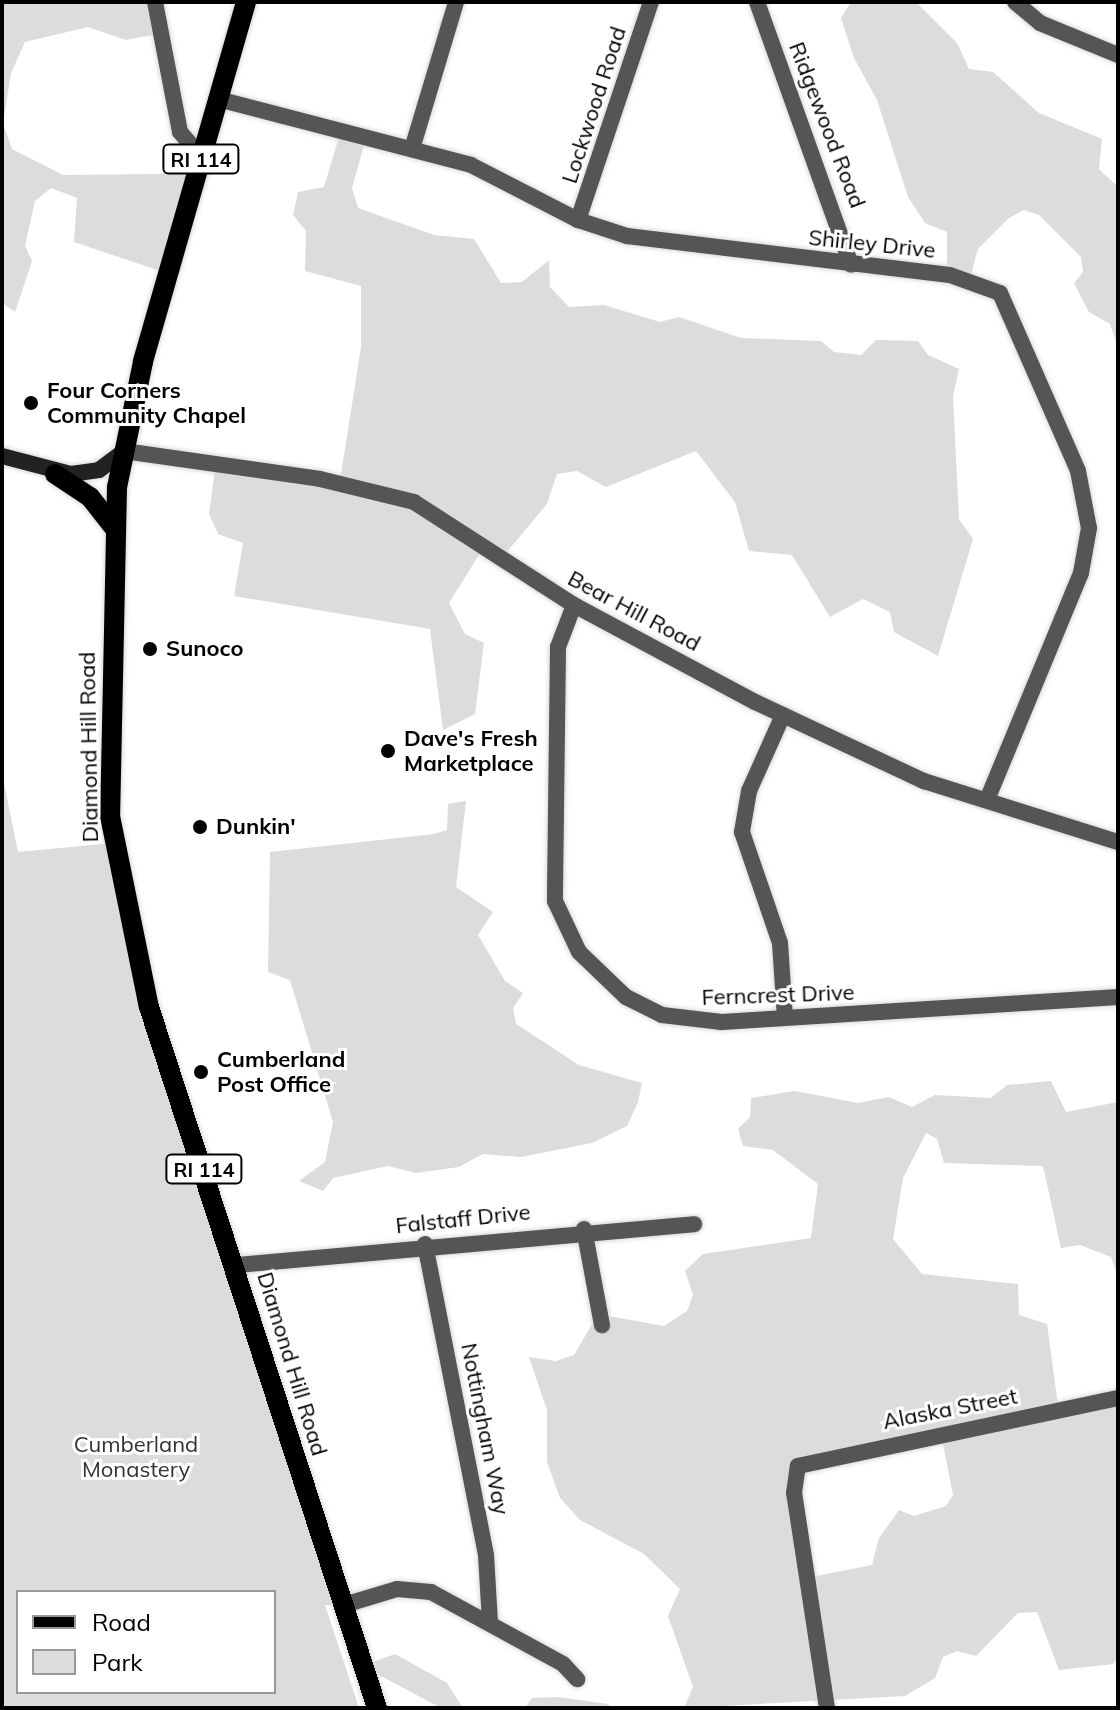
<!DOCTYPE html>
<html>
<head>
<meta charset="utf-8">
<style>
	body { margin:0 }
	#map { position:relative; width:1120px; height:1710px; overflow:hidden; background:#fff; font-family:Mulish,sans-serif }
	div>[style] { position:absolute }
	.green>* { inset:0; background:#dcdcdc }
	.roads { filter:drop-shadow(0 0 2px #dbdbdb) drop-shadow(0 0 2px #dbdbdb) }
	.minor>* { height:16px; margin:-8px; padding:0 8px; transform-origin:8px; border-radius:8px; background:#555 }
	.tertiary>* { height:16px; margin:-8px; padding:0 8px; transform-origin:8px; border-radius:8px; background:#555 }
	.secondary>* { height:16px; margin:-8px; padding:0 8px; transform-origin:8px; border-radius:8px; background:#222 }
	.primary>* { height:20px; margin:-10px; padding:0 10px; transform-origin:10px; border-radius:10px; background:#000 }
	.dots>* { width:22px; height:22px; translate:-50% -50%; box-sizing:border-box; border:4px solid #fff; border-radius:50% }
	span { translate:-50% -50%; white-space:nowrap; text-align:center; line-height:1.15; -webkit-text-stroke:6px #fff; paint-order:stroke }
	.shield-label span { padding:2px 6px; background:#fff; border:2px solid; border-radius:6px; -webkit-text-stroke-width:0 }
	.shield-label { font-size:20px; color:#000; font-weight:700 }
	.street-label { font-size:22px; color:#000 }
	.poi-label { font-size:22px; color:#000; font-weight:700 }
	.left { translate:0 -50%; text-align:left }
	.park-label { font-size:22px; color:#333 }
	.frame { position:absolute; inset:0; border:4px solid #000; pointer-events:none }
	.legend { position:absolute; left:16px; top:1590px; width:260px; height:104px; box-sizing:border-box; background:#fff; border:2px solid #999; margin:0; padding:10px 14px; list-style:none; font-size:24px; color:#000 }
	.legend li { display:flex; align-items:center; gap:16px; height:40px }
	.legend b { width:40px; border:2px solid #999 }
</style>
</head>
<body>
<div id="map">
	<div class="green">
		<i style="clip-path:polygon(2px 2px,154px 2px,157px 34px,126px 40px,88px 27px,25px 42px,11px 73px,3px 123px,12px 149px,63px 175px,159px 174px,192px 165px,169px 274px,74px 242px,77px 198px,51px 188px,35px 201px,25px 246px,32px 261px,15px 312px,2px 303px)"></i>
		<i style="clip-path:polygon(851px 2px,916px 2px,957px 43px,969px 69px,993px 72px,1039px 113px,1102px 139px,1099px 169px,1118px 187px,1118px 347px,1110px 324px,1089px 312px,1074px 283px,1083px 272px,1081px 257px,1039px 215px,1024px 210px,1009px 218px,978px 249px,969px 282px,947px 280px,947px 232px,925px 223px,908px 197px,877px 100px,854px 58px,841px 18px)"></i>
		<i style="clip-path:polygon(339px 137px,364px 145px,352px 188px,358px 208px,434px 235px,474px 239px,501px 283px,522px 282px,549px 260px,550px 287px,569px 307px,604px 305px,660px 322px,679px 317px,741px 338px,821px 341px,834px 352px,861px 355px,876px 340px,918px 341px,928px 355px,959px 369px,953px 396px,959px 519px,973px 539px,938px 656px,894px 632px,890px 612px,863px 599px,830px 617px,792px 555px,749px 551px,735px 502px,696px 451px,606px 487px,577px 471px,557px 474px,547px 504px,500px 560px,482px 550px,449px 603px,465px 634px,484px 643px,475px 714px,443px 730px,430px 629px,234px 596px,243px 543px,218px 534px,209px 514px,215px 470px,339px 487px,361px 347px,361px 286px,305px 271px,306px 231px,293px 215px,298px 192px,324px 187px)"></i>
		<i style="clip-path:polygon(evenodd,2px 773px,18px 852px,113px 843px,123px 920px,339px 1605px,325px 1605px,359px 1708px,2px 1708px,2px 773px,18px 1592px,274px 1592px,274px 1692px,18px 1692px,18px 1592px)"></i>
		<i style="clip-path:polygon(466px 801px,456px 887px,493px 912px,478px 935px,505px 981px,523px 993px,513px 1008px,516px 1024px,579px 1065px,642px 1083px,638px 1102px,627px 1126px,592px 1143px,521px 1157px,483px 1154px,459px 1167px,416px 1173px,388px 1166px,333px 1178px,323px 1191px,299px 1181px,325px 1162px,333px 1122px,290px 980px,268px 972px,270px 852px,434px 834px,447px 830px,448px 804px)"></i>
		<i style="clip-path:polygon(evenodd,1051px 1081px,1066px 1112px,1118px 1102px,1118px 1276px,1111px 1257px,1080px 1245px,1061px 1248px,1043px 1166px,944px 1163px,937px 1139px,926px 1133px,903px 1178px,893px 1239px,922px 1274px,1018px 1284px,1019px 1315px,1047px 1324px,1059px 1413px,1118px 1400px,1118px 1656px,1113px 1664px,1059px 1670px,1037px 1612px,1018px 1613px,976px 1656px,957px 1651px,943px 1657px,935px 1678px,905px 1696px,684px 1708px,693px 1687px,668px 1616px,680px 1589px,644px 1554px,580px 1520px,560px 1498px,547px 1462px,547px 1410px,529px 1357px,556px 1361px,574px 1355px,598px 1314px,664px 1326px,687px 1311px,693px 1295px,685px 1271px,703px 1254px,811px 1238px,818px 1184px,773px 1150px,743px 1146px,738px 1129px,750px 1117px,751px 1098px,795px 1091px,858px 1103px,889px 1097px,912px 1107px,935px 1095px,991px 1098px,1007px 1085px,1051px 1081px,942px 1439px,953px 1495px,946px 1506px,914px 1516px,899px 1510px,879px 1538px,872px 1565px,806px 1578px,797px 1470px,942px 1439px)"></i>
		<i style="clip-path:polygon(395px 1654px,447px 1683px,463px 1708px,441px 1708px,362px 1666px)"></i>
		<i style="clip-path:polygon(558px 1697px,608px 1704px,611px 1708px,525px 1708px,532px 1698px)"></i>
	</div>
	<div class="roads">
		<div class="minor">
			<i style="left:155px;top:2px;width:132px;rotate:79.1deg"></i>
			<i style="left:180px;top:132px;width:33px;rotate:49deg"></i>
			<i style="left:757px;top:2px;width:279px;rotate:70.3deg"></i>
			<i style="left:1015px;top:2px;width:33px;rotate:40deg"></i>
			<i style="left:1040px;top:23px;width:84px;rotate:22.3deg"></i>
			<i style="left:218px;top:99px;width:261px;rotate:14.6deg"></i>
			<i style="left:471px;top:165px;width:120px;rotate:27.2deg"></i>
			<i style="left:578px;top:220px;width:52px;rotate:18.1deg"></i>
			<i style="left:627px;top:236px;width:325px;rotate:6.9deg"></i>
			<i style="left:950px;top:275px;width:53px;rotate:19.8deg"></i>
			<i style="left:1000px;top:293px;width:194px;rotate:66.3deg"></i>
			<i style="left:1078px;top:471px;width:58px;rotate:79.1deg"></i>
			<i style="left:1089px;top:528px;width:46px;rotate:100.1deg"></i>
			<i style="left:1081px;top:573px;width:246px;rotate:112.5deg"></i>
			<i style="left:412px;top:149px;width:153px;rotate:-73.3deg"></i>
			<i style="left:578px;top:220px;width:230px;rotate:-71.5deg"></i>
			<i style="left:574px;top:605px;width:45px;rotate:110.9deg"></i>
			<i style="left:558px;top:647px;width:254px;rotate:90.7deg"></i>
			<i style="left:555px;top:901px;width:56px;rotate:64.8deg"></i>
			<i style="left:579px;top:952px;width:65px;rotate:43.8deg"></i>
			<i style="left:626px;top:997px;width:40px;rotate:26.6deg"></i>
			<i style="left:662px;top:1015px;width:60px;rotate:6.7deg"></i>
			<i style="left:722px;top:1022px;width:397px;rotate:-3.6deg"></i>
			<i style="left:783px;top:715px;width:83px;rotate:114.1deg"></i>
			<i style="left:749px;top:791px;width:42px;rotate:99.7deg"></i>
			<i style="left:742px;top:832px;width:117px;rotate:71.1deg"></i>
			<i style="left:780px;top:943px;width:75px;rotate:86.2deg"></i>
			<i style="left:584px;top:1229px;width:98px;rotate:79.4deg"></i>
			<i style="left:425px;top:1244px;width:317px;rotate:78.9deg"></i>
			<i style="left:486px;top:1555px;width:68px;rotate:86.6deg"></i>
			<i style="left:237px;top:1265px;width:459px;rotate:-5.1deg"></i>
			<i style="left:344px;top:1605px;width:55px;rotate:-16.8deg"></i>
			<i style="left:397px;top:1589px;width:34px;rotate:5deg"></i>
			<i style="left:431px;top:1592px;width:150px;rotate:28.6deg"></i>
			<i style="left:563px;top:1664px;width:21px;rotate:47deg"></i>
			<i style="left:827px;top:1708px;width:218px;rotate:-98.7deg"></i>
			<i style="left:794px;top:1493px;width:27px;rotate:-82deg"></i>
			<i style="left:798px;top:1466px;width:327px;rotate:-12deg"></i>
		</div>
		<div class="tertiary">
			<i style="left:124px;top:451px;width:198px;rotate:8.1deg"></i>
			<i style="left:320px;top:479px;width:97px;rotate:13.7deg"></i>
			<i style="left:414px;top:502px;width:190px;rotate:32.8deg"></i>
			<i style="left:574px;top:605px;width:205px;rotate:28.2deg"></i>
			<i style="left:755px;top:702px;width:187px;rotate:25.1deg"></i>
			<i style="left:924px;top:781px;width:203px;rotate:17.5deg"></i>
		</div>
		<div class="secondary">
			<i style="left:2px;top:456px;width:71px;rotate:14.6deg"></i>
			<i style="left:71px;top:474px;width:28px;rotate:-8deg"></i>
			<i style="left:99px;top:470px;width:31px;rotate:-37deg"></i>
		</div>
		<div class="primary">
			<i style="left:246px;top:2px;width:374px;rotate:106deg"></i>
			<i style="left:143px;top:362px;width:128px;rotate:101.7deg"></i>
			<i style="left:117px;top:487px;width:329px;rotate:91.2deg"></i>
			<i style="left:110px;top:816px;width:195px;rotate:78.5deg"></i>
			<i style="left:149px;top:1007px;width:737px;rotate:71.98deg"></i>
			<i style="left:55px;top:474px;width:42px;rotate:33.3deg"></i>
			<i style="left:90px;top:497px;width:42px;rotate:51.8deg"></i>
		</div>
	</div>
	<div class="dots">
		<i style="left:31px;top:403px;background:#000"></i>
		<i style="left:150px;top:649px;background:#000"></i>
		<i style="left:388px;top:751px;background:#000"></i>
		<i style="left:200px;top:827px;background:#000"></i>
		<i style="left:201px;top:1072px;background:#000"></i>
	</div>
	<div class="shield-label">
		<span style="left:201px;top:159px">RI 114</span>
		<span style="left:204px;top:1169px">RI 114</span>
	</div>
	<div class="street-label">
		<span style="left:594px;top:105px;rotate:-72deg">Lockwood Road</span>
		<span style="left:827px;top:125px;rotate:69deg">Ridgewood Road</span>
		<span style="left:872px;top:244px;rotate:6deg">Shirley Drive</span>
		<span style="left:634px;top:611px;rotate:28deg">Bear Hill Road</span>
		<span style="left:89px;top:747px;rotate:-91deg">Diamond Hill Road</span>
		<span style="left:778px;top:995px;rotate:-2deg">Ferncrest Drive</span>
		<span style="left:463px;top:1219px;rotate:-6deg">Falstaff Drive</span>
		<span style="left:292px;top:1364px;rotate:73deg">Diamond Hill Road</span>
		<span style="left:950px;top:1409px;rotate:-11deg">Alaska Street</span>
		<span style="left:485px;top:1429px;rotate:79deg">Nottingham Way</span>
	</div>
	<div class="poi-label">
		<span class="left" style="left:47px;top:403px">Four Corners<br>Community Chapel</span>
		<span class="left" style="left:166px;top:649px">Sunoco</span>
		<span class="left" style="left:404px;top:751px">Dave's Fresh<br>Marketplace</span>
		<span class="left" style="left:216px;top:827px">Dunkin'</span>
		<span class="left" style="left:217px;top:1072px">Cumberland<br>Post Office</span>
	</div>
	<div class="park-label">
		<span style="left:136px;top:1457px">Cumberland<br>Monastery</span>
	</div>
	<div class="frame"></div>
	<ul class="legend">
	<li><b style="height:10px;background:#000"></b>Road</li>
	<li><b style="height:22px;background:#dcdcdc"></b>Park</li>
	</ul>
</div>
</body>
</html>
